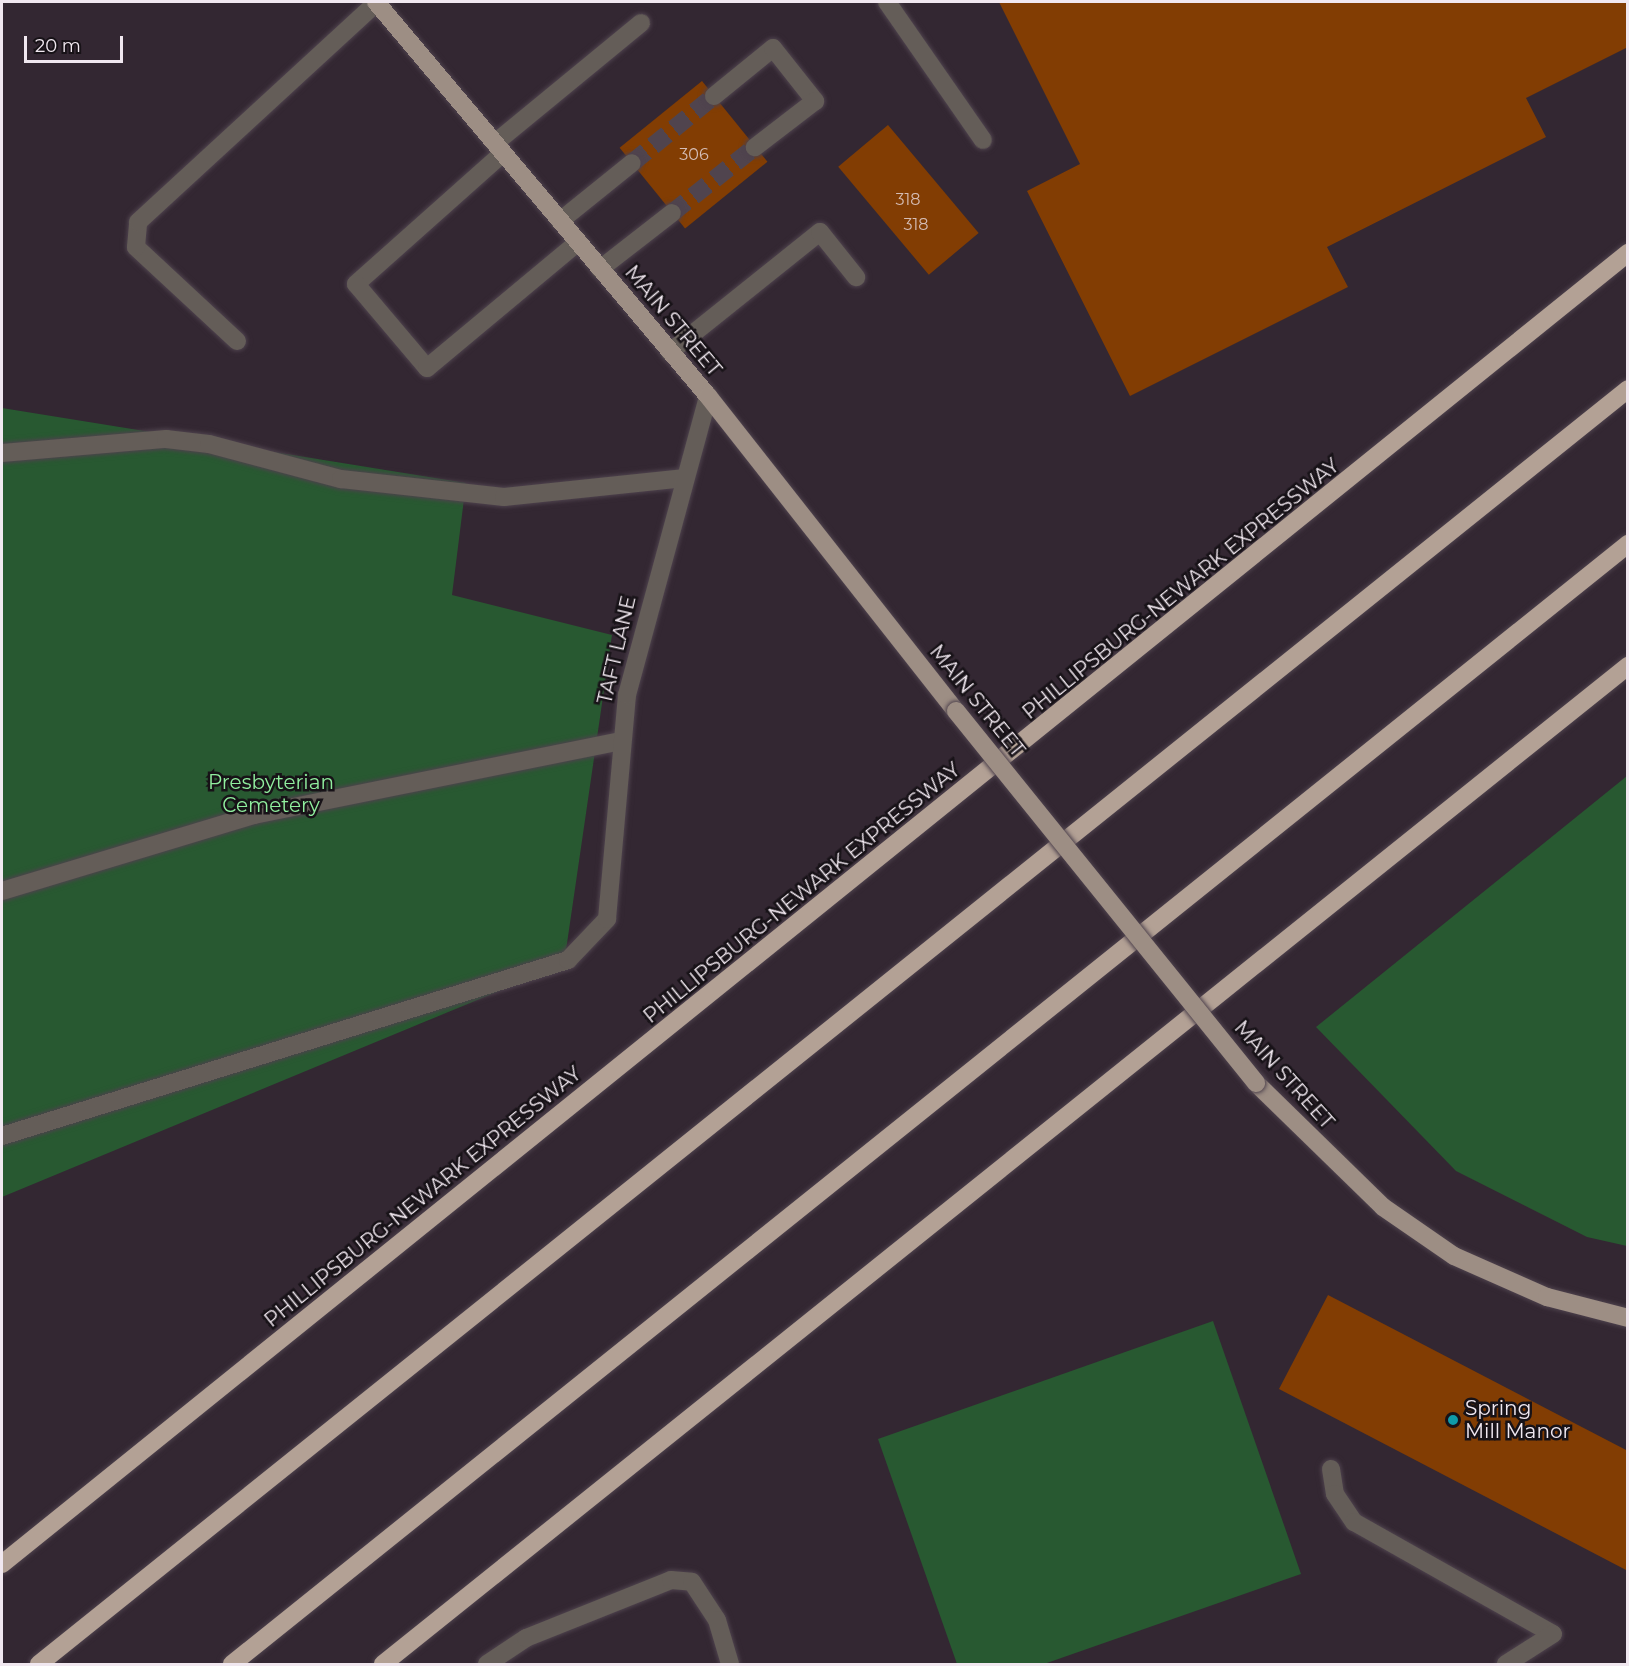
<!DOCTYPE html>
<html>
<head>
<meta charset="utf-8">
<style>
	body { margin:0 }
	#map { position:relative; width:1629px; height:1666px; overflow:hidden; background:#332732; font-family:Montserrat,sans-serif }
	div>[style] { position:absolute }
	.green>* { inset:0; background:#285931 }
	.building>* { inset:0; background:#823d03; transform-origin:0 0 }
	.minor-tunnel>* { height:18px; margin-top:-9px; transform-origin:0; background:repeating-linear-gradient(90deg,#50444e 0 18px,transparent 0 27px) }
	.roads { filter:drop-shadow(0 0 2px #4e424d) drop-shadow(0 0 2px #4e424d) }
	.minor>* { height:18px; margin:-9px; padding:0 9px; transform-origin:9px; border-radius:9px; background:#645d58 }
	.major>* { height:18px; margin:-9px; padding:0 9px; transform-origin:9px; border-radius:9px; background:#9d8e84 }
	.highway>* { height:18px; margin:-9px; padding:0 9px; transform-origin:9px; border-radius:9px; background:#b3a195 }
	.bridges { filter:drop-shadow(0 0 2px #4e424d) drop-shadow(0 0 2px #4e424d) }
	.major-bridge>* { height:18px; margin:-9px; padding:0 9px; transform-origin:9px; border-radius:9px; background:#9d8e84 }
	.dots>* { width:16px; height:16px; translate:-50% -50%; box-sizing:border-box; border:3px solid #171217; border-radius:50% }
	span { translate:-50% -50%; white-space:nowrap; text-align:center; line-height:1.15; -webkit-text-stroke:5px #171217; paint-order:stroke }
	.number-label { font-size:16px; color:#d5bdb5 }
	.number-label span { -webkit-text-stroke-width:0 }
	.street-label { font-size:20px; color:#f1e8f0 }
	.park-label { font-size:20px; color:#90ee9e }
	.poi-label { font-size:20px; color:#f1e8f0 }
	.left { translate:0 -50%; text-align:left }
	.frame { position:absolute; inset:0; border:3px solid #f1e8f0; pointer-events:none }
	.scale { position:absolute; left:24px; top:36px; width:99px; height:27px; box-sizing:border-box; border:3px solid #f1e8f0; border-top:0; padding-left:8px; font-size:18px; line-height:21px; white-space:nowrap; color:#f1e8f0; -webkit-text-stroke:4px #171217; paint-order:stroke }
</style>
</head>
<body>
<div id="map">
	<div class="green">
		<i style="clip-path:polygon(2px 408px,466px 483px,452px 595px,612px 635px,564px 964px,2px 1197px)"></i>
		<i style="clip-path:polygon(1627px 776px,1627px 1246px,1587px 1237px,1456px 1171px,1316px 1027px)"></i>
		<i style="clip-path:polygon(1213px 1321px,1301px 1574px,1044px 1664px,957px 1664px,878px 1439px)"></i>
	</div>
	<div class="building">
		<i style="clip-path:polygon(999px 2px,1628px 2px,1628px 47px,1526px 98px,1546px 137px,1327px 247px,1348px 287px,1130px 396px,1027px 191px,1080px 164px)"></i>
		<i style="left:702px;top:81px;width:104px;height:106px;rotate:51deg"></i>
		<i style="left:888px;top:125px;width:141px;height:65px;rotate:50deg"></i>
		<i style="clip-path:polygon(1328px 1295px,1628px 1451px,1628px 1571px,1279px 1389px)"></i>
	</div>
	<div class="minor-tunnel">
		<i style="left:632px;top:163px;width:106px;rotate:-39.3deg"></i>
		<i style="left:672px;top:213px;width:106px;rotate:-38.5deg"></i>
	</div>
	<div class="roads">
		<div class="minor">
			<i style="left:887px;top:2px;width:168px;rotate:55.2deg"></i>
			<i style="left:714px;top:96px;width:76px;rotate:-39.1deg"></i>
			<i style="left:773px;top:48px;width:68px;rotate:51.6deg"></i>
			<i style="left:815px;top:101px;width:76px;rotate:142.5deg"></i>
			<i style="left:495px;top:143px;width:189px;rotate:-39.4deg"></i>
			<i style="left:503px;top:153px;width:197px;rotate:138.3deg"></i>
			<i style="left:356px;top:284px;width:110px;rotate:49.8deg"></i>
			<i style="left:427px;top:368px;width:197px;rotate:-39.8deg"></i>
			<i style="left:560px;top:221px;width:92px;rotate:-38.9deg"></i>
			<i style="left:600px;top:269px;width:91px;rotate:-37.9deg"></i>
			<i style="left:237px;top:341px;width:138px;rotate:-137.1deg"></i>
			<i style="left:136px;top:247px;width:25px;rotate:-85deg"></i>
			<i style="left:138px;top:222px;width:325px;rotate:-42.6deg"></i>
			<i style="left:670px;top:352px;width:192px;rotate:-38.7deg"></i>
			<i style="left:820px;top:232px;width:58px;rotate:51.3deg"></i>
			<i style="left:2px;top:453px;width:165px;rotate:-4.9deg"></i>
			<i style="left:166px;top:439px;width:43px;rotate:6.6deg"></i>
			<i style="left:209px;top:444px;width:137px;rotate:14.9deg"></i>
			<i style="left:341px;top:479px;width:164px;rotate:6.3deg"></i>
			<i style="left:504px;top:497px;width:182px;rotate:-6deg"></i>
			<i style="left:2px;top:891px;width:263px;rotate:-16.8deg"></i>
			<i style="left:254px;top:815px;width:375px;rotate:-11.4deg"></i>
			<i style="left:2px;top:1136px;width:593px;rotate:-17.27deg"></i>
			<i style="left:568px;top:960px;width:57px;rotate:-46.4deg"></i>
			<i style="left:607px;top:919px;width:225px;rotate:-84.9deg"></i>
			<i style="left:627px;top:695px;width:310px;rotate:-74.8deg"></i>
			<i style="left:1331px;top:1469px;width:25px;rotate:81deg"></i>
			<i style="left:1335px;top:1494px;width:34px;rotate:56deg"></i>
			<i style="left:1354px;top:1522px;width:228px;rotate:29.4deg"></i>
			<i style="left:1553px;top:1634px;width:56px;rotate:147.4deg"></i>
			<i style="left:487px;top:1664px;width:47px;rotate:-33.7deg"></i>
			<i style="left:526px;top:1638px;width:156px;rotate:-21.8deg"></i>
			<i style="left:671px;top:1580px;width:21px;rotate:5deg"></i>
			<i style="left:692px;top:1582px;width:45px;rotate:56.7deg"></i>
			<i style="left:717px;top:1620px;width:46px;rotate:73.5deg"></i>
		</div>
		<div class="major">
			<i style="left:376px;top:2px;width:515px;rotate:49.88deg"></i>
			<i style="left:708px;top:396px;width:401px;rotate:51.8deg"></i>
			<i style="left:1256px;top:1083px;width:177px;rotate:44.3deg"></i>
			<i style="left:1383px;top:1207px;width:86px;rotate:34.6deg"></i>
			<i style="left:1454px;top:1256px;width:102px;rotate:23.8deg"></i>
			<i style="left:1547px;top:1297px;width:84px;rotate:14.5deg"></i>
		</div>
		<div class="highway">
			<i style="left:2px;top:1564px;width:2089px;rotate:-38.88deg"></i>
			<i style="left:39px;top:1664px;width:2037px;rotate:-38.74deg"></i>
			<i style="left:232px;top:1664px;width:1790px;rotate:-38.74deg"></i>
			<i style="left:383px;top:1664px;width:1596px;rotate:-38.72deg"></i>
		</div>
	</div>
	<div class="bridges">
		<div class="major-bridge">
			<i style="left:956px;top:711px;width:478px;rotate:51.1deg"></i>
		</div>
	</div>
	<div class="dots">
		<i style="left:1453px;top:1420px;background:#0f9aa8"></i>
	</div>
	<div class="number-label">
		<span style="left:694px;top:155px">306</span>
		<span style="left:908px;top:200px">318</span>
		<span style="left:916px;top:225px">318</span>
	</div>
	<div class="street-label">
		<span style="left:673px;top:321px;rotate:50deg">MAIN STREET</span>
		<span style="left:1181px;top:589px;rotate:-39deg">PHILLIPSBURG-NEWARK EXPRESSWAY</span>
		<span style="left:617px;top:650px;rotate:-77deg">TAFT LANE</span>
		<span style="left:977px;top:701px;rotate:51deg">MAIN STREET</span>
		<span style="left:802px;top:893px;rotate:-39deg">PHILLIPSBURG-NEWARK EXPRESSWAY</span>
		<span style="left:1284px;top:1075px;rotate:48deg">MAIN STREET</span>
		<span style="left:423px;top:1197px;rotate:-39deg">PHILLIPSBURG-NEWARK EXPRESSWAY</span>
	</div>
	<div class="park-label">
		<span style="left:271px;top:794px">Presbyterian<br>Cemetery</span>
	</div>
	<div class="poi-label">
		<span class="left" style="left:1465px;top:1420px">Spring<br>Mill Manor</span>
	</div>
	<div class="frame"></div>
	<div class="scale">20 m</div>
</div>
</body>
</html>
